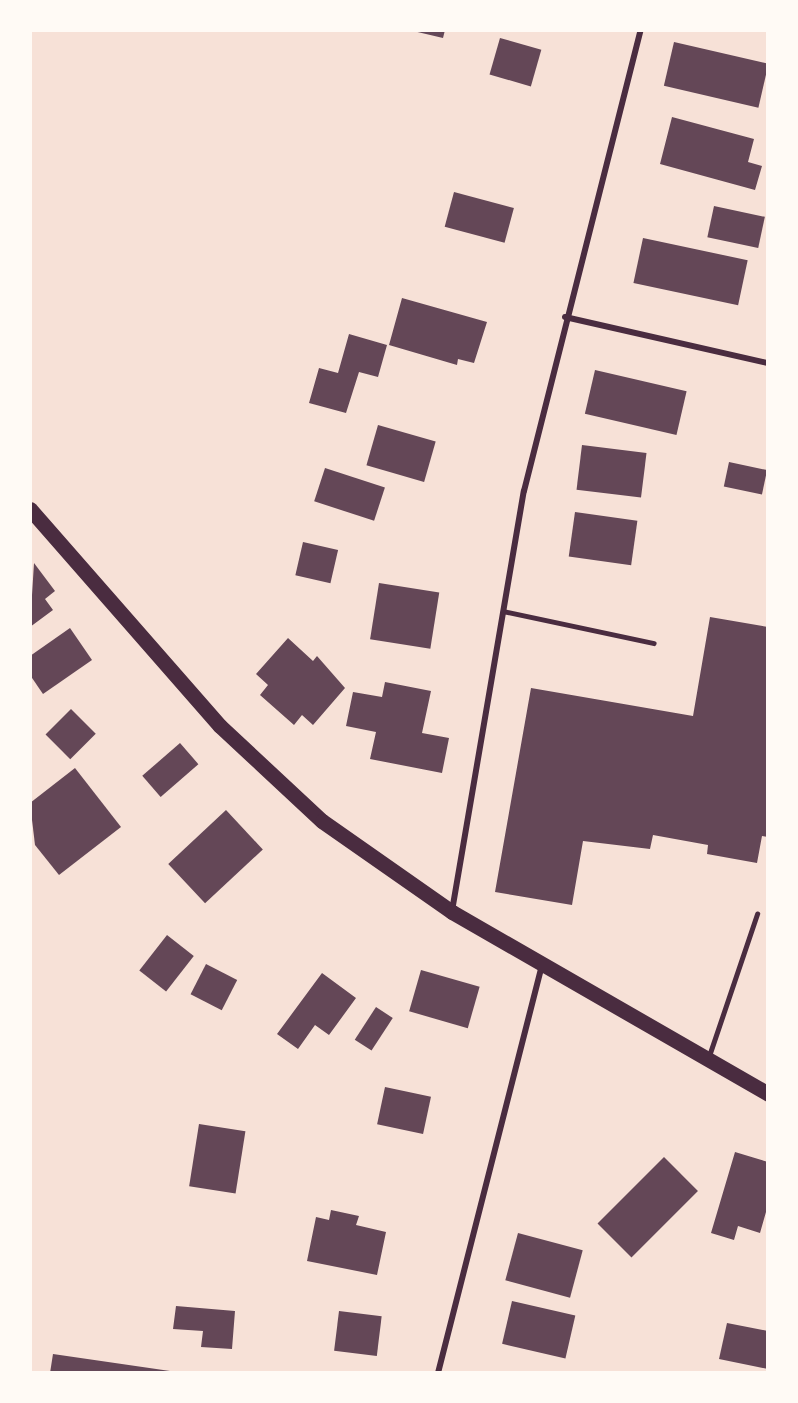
<!DOCTYPE html>
<html>
<head>
<meta charset="utf-8">
<style>
	body { margin:0 }
	#map { position:relative; width:798px; height:1403px; overflow:hidden; background:#f7e1d7; font-family:Cabin,sans-serif }
	div>[style] { position:absolute }
	.building>* { inset:0; background:#644757; transform-origin:0 0 }
	.service>* { height:4.5px; margin:-2.25px; padding:0 2.25px; transform-origin:2.25px; border-radius:2.25px; background:#4a2c40 }
	.minor>* { height:6px; margin:-3px; padding:0 3px; transform-origin:3px; border-radius:3px; background:#4a2c40 }
	.primary>* { height:15px; margin:-7.5px; padding:0 7.5px; transform-origin:7.5px; border-radius:7.5px; background:#4a2c40 }
	span { translate:-50% -50%; white-space:nowrap; text-align:center; line-height:1.15; -webkit-text-stroke:4.5px #fffaf5; paint-order:stroke }
	.frame { position:absolute; inset:0; border:32px solid #fffaf5; pointer-events:none }
</style>
</head>
<body>
<div id="map">
	<div class="building">
		<i style="clip-path:polygon(409px 30px,445px 30px,443px 38px)"></i>
		<i style="left:500px;top:38px;width:43px;height:38px;rotate:16deg"></i>
		<i style="left:674px;top:42px;width:97px;height:45px;rotate:13deg"></i>
		<i style="clip-path:polygon(672px 117px,754px 139px,748px 162px,762px 166px,755px 190px,660px 164px)"></i>
		<i style="left:454px;top:192px;width:62px;height:36px;rotate:15deg"></i>
		<i style="left:714px;top:206px;width:52px;height:32px;rotate:12deg"></i>
		<i style="left:643px;top:238px;width:107px;height:46px;rotate:12deg"></i>
		<i style="clip-path:polygon(402px 298px,487px 322px,474px 363px,458px 359px,457px 365px,389px 345px)"></i>
		<i style="clip-path:polygon(349px 334px,387px 345px,378px 377px,359px 372px,346px 413px,309px 403px,319px 368px,338px 373px)"></i>
		<i style="left:595px;top:370px;width:94px;height:45px;rotate:13deg"></i>
		<i style="left:378px;top:425px;width:60px;height:42px;rotate:16deg"></i>
		<i style="left:582px;top:445px;width:65px;height:45px;rotate:7deg"></i>
		<i style="left:729px;top:462px;width:39px;height:25px;rotate:12deg"></i>
		<i style="left:325px;top:468px;width:63px;height:35px;rotate:18deg"></i>
		<i style="left:575px;top:512px;width:63px;height:45px;rotate:8deg"></i>
		<i style="left:303px;top:542px;width:36px;height:34px;rotate:13deg"></i>
		<i style="clip-path:polygon(34px 563px,55px 591px,45px 599px,53px 610px,30px 627px)"></i>
		<i style="left:379px;top:583px;width:61px;height:57px;rotate:9deg"></i>
		<i style="clip-path:polygon(710px 617px,768px 627px,768px 837px,762px 836px,757px 863px,707px 854px,708px 845px,653px 835px,650px 849px,583px 841px,572px 905px,495px 892px,531px 688px,693px 716px)"></i>
		<i style="clip-path:polygon(70px 628px,92px 660px,43px 694px,30px 675px,30px 656px)"></i>
		<i style="clip-path:polygon(288px 638px,313px 661px,317px 656px,345px 688px,313px 725px,302px 715px,294px 725px,260px 695px,268px 685px,256px 674px)"></i>
		<i style="clip-path:polygon(385px 682px,431px 691px,422px 733px,449px 738px,442px 773px,370px 759px,376px 732px,346px 726px,353px 692px,382px 697px)"></i>
		<i style="left:71px;top:709px;width:35px;height:36px;rotate:45deg"></i>
		<i style="left:180px;top:743px;width:28px;height:50px;rotate:49deg"></i>
		<i style="clip-path:polygon(75px 768px,121px 827px,59px 875px,35px 845px,30px 803px)"></i>
		<i style="left:226px;top:810px;width:54px;height:79px;rotate:47deg"></i>
		<i style="left:167px;top:935px;width:34px;height:45px;rotate:38deg"></i>
		<i style="left:206px;top:964px;width:35px;height:34px;rotate:27deg"></i>
		<i style="left:421px;top:970px;width:61px;height:43px;rotate:16deg"></i>
		<i style="clip-path:polygon(322px 973px,356px 998px,329px 1035px,315px 1025px,298px 1049px,277px 1034px)"></i>
		<i style="left:376px;top:1007px;width:20px;height:39px;rotate:33deg"></i>
		<i style="left:385px;top:1087px;width:47px;height:38px;rotate:12deg"></i>
		<i style="left:199px;top:1124px;width:47px;height:63px;rotate:9deg"></i>
		<i style="clip-path:polygon(735px 1152px,768px 1162px,768px 1205px,760px 1233px,738px 1226px,734px 1240px,711px 1233px)"></i>
		<i style="left:664px;top:1157px;width:48px;height:94px;rotate:45deg"></i>
		<i style="clip-path:polygon(331px 1210px,359px 1216px,356px 1225px,386px 1232px,377px 1275px,307px 1261px,316px 1217px,329px 1220px)"></i>
		<i style="left:518px;top:1233px;width:67px;height:49px;rotate:15deg"></i>
		<i style="left:512px;top:1301px;width:65px;height:44px;rotate:13deg"></i>
		<i style="clip-path:polygon(176px 1306px,235px 1311px,232px 1349px,201px 1347px,203px 1331px,173px 1329px)"></i>
		<i style="left:339px;top:1311px;width:43px;height:40px;rotate:7deg"></i>
		<i style="clip-path:polygon(727px 1323px,768px 1331px,768px 1369px,719px 1359px)"></i>
		<i style="clip-path:polygon(53px 1354px,170px 1371px,169px 1373px,50px 1373px)"></i>
	</div>
	<div class="service">
		<i style="left:503px;top:611px;width:154px;rotate:12deg"></i>
		<i style="left:709px;top:1056px;width:150px;rotate:-71.3deg"></i>
	</div>
	<div class="minor">
		<i style="left:565px;top:317px;width:208px;rotate:12.8deg"></i>
		<i style="left:452px;top:911px;width:426px;rotate:-80.3deg"></i>
		<i style="left:524px;top:491px;width:476px;rotate:-75.8deg"></i>
		<i style="left:438px;top:1373px;width:422px;rotate:-75.7deg"></i>
	</div>
	<div class="primary">
		<i style="left:30px;top:509px;width:288px;rotate:48.8deg"></i>
		<i style="left:220px;top:726px;width:139px;rotate:43deg"></i>
		<i style="left:322px;top:821px;width:159px;rotate:35deg"></i>
		<i style="left:452px;top:912px;width:365px;rotate:29.9deg"></i>
	</div>
	<div class="frame"></div>
</div>
</body>
</html>
